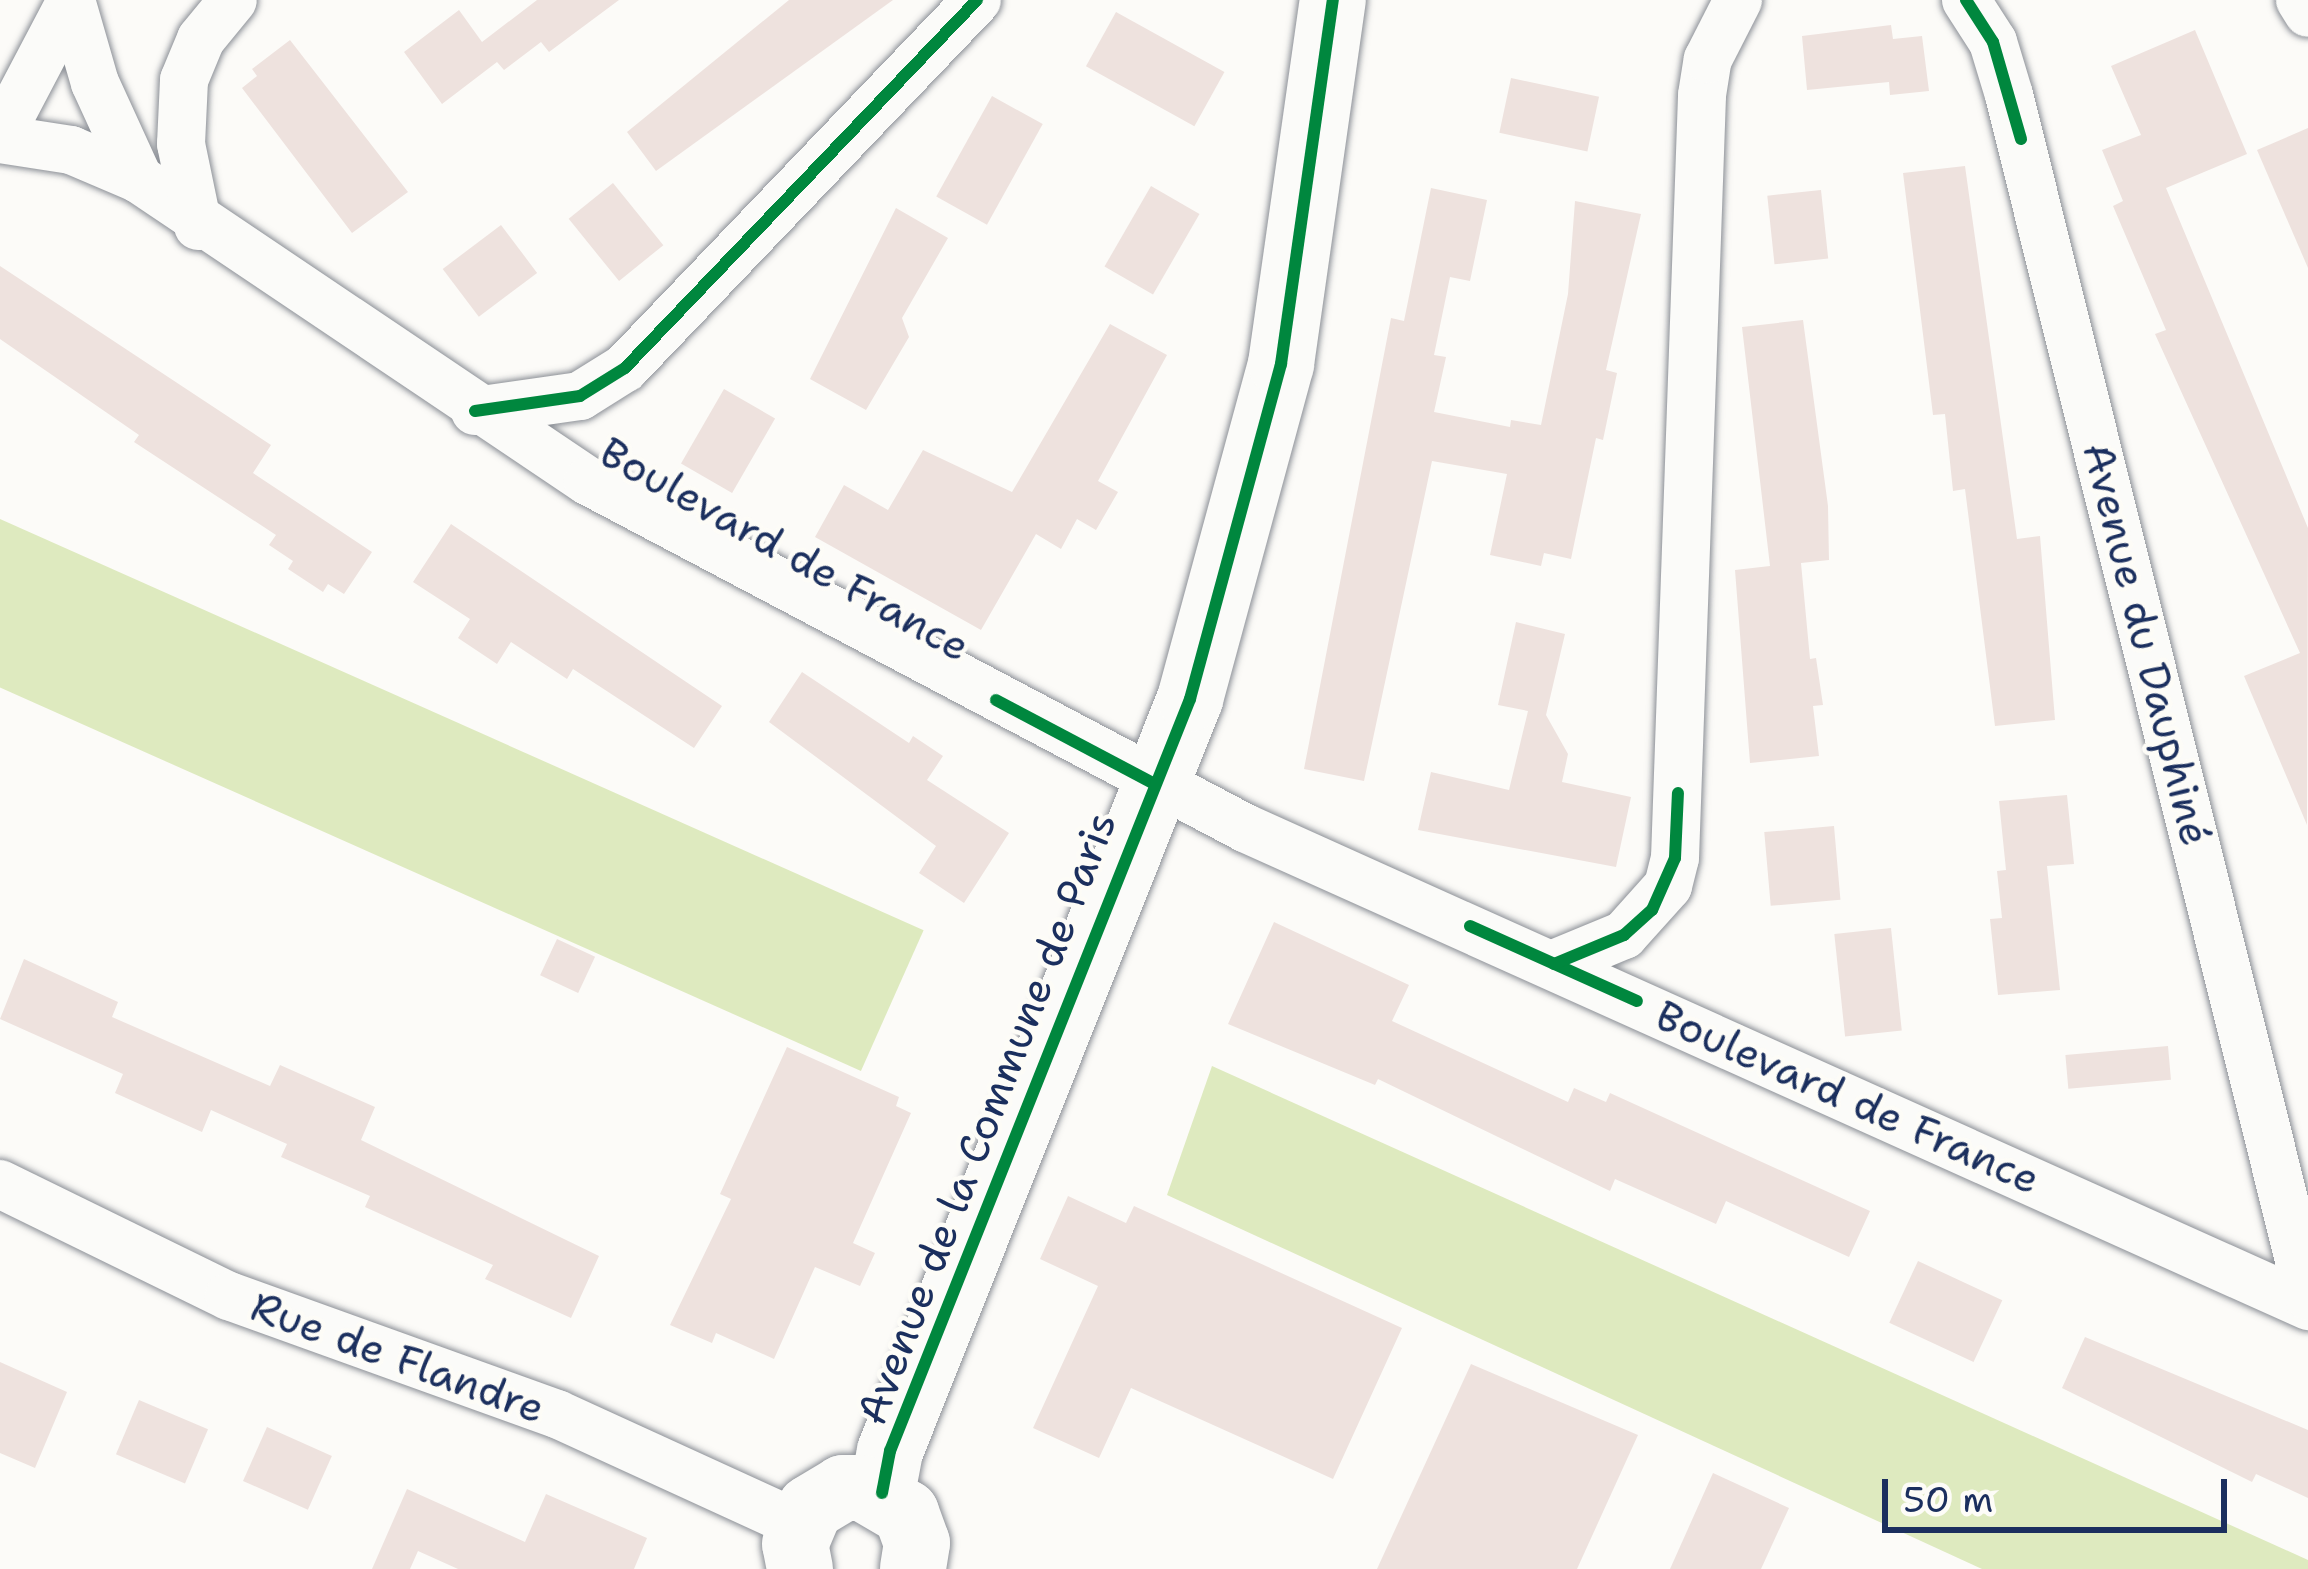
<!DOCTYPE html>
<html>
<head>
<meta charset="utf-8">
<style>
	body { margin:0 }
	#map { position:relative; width:2308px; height:1569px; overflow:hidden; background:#fcfbf8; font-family:"Shantell Sans",sans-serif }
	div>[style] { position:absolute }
	.green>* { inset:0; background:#deeabf; transform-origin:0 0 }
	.building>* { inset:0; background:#eee2de; transform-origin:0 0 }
	.roads { filter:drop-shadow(0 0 3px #8c9097) drop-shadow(0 0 3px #8c9097) }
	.street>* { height:48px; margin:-24px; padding:0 24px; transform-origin:24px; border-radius:24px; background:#fbfbf9 }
	.secondary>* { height:66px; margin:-33px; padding:0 33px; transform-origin:33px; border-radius:33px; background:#fbfbf9 }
	.cycleway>* { height:12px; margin:-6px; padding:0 6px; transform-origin:6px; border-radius:6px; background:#00873e }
	span { translate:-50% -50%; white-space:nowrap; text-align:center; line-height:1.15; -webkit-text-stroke:9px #fdfcf7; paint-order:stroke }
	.street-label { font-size:42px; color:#1b2f5e }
	.scale { position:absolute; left:1882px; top:1479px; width:345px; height:54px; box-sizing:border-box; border:6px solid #1b2f5e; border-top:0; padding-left:15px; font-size:36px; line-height:42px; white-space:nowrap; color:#1b2f5e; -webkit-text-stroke:9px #fdfcf7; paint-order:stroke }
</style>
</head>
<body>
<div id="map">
	<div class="green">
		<i style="left:0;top:519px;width:1011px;height:154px;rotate:24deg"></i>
		<i style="clip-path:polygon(1212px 1066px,2308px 1560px,2308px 1569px,1982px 1569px,1167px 1195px)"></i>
	</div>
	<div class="building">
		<i style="clip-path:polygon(537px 0,619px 0,549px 52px,541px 42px,504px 70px,497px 62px,442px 104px,404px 52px,459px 10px,482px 42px)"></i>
		<i style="clip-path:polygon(789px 0,893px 0,656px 171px,627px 132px)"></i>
		<i style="left:1116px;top:12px;width:124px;height:62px;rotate:29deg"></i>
		<i style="clip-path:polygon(1891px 25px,1893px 39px,1922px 36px,1929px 91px,1890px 95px,1889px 82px,1807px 90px,1802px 36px)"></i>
		<i style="clip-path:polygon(2195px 30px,2247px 154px,2166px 188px,2308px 528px,2307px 825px,2244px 676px,2300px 653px,2155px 334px,2166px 330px,2113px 206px,2123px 201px,2102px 150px,2141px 135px,2111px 66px)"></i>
		<i style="clip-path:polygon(290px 40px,408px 192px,352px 233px,242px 88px,257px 76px,252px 69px)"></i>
		<i style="left:1511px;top:78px;width:90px;height:56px;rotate:12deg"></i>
		<i style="left:992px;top:96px;width:58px;height:115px;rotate:29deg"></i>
		<i style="clip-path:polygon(2308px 128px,2308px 268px,2257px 150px)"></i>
		<i style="clip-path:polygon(1965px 166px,2017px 539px,2040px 536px,2055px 720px,1995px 726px,1965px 489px,1953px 491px,1945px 414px,1933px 415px,1903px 173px)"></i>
		<i style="left:613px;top:183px;width:80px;height:57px;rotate:51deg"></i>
		<i style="left:1151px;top:186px;width:56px;height:93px;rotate:30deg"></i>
		<i style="clip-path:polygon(1431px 188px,1487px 200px,1470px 281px,1450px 277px,1434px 355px,1446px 357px,1434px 412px,1510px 427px,1511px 420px,1541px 425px,1568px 294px,1575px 201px,1641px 214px,1606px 370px,1617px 373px,1603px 440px,1596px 438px,1571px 559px,1544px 553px,1541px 566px,1490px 555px,1507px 474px,1432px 461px,1364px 781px,1304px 769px,1391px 318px,1404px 321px)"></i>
		<i style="left:1821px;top:190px;width:69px;height:54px;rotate:84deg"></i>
		<i style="clip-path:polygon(896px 208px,948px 238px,902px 318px,909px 337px,866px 410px,810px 379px)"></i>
		<i style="left:501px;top:225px;width:60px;height:73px;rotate:53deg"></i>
		<i style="clip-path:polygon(0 266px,271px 445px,253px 473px,372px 552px,344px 594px,328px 584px,323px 592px,288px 569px,293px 561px,269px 545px,276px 535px,134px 442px,139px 435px,0 339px)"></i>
		<i style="clip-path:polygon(1803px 320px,1828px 506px,1829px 560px,1801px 563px,1810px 659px,1816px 658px,1823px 705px,1813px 706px,1819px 756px,1750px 763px,1735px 570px,1770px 566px,1742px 327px)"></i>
		<i style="clip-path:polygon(1110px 324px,1167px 355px,1098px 481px,1118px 492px,1096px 530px,1077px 519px,1061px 549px,1036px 534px,981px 630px,815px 537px,844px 485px,888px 510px,923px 450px,1012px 492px)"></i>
		<i style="left:724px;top:389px;width:59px;height:86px;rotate:30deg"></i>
		<i style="clip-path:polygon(451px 524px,722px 706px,694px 748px,573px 669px,567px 679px,511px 642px,497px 664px,458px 638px,470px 619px,413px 582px)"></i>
		<i style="clip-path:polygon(1516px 622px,1565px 634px,1546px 715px,1568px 754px,1562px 782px,1631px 797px,1616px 867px,1418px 830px,1431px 772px,1509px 790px,1528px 711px,1498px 705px)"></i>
		<i style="clip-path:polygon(802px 672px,909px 743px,913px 736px,943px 756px,927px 780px,1009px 833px,964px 903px,919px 873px,936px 846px,769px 722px)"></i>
		<i style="clip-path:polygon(2067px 795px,2074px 864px,2047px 866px,2060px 990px,1998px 995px,1990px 919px,2002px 918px,1997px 871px,2006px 870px,1999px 801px)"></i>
		<i style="left:1834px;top:826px;width:74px;height:70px;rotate:85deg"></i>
		<i style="clip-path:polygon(1274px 922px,1409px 985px,1392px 1021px,1568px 1102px,1574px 1088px,1606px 1102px,1610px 1093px,1870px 1211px,1849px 1257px,1726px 1201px,1716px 1224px,1615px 1179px,1610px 1191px,1378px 1079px,1375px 1085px,1228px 1024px)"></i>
		<i style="left:1891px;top:928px;width:103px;height:57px;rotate:84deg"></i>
		<i style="left:557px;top:939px;width:42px;height:40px;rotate:25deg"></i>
		<i style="clip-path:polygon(24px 959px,118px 1002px,112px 1017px,270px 1086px,280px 1065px,375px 1107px,361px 1140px,599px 1256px,571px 1318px,485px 1279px,493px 1265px,365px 1207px,370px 1196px,281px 1157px,287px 1144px,211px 1110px,202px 1132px,115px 1093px,123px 1074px,0 1019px)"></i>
		<i style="left:2168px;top:1046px;width:34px;height:103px;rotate:85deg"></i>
		<i style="clip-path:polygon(787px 1047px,899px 1097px,896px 1106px,911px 1113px,853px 1243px,875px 1253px,860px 1286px,815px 1267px,774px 1359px,716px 1333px,712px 1343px,670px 1325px,731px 1199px,720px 1194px)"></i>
		<i style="clip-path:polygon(1068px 1196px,1126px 1223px,1134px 1206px,1402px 1328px,1333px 1479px,1131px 1388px,1099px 1458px,1033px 1428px,1098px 1286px,1040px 1259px)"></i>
		<i style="left:1918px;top:1261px;width:93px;height:68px;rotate:25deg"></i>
		<i style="clip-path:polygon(2085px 1337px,2308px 1430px,2308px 1498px,2256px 1474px,2252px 1482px,2062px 1388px)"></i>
		<i style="clip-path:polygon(0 1362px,67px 1392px,35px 1468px,0 1453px)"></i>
		<i style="clip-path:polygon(1471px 1364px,1638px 1435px,1577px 1569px,1377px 1569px)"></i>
		<i style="left:139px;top:1400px;width:75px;height:59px;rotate:23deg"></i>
		<i style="left:267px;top:1427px;width:71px;height:59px;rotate:24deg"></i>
		<i style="clip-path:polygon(1713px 1473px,1789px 1508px,1761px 1569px,1670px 1569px)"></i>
		<i style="clip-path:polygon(407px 1489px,525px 1542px,546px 1494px,647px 1538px,634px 1569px,458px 1569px,418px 1551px,410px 1569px,372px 1569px)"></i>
	</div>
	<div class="roads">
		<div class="street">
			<i style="left:71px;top:0;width:86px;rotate:73.9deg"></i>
			<i style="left:95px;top:83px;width:106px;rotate:65.4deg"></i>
			<i style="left:139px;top:179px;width:541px;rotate:33.93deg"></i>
			<i style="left:588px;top:481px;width:743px;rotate:27.84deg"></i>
			<i style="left:1245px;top:828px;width:1166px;rotate:24.21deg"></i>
			<i style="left:1966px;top:0;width:50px;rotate:57.3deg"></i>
			<i style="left:1993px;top:42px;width:55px;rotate:73.2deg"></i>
			<i style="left:2009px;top:95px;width:1238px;rotate:76.02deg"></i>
			<i style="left:2300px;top:0;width:15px;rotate:58deg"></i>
			<i style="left:0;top:136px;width:153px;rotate:-62.3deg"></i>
			<i style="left:0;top:139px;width:72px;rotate:8.8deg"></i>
			<i style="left:71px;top:150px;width:74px;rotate:23.1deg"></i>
			<i style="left:198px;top:226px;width:84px;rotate:-101.7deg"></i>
			<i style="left:181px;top:144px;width:64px;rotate:-87.3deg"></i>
			<i style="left:184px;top:80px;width:44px;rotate:-67.5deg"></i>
			<i style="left:201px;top:39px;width:50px;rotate:-50.6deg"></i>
			<i style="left:475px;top:411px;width:106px;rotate:-8.1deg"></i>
			<i style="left:580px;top:396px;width:53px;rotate:-31.9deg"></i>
			<i style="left:625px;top:368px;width:509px;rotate:-46.27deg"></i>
			<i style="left:1554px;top:964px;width:76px;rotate:-22.5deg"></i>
			<i style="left:1624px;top:935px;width:66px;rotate:-48.1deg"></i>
			<i style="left:1668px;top:886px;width:29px;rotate:-76deg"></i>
			<i style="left:1675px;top:858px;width:763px;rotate:-87.97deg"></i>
			<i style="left:1702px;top:95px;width:36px;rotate:-81deg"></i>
			<i style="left:1708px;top:59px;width:66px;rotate:-63deg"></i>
			<i style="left:0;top:1184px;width:255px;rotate:26.1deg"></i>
			<i style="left:229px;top:1296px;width:349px;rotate:19.8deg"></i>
			<i style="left:557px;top:1414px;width:267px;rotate:24.6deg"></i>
		</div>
		<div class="secondary">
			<i style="left:882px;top:1493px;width:43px;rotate:-79.2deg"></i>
			<i style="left:890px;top:1451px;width:810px;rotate:-68.25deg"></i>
			<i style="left:1190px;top:699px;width:347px;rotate:-74.8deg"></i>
			<i style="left:1281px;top:364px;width:368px;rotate:-81.9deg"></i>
			<i style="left:800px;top:1569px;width:25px;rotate:-101deg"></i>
			<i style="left:795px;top:1544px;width:39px;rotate:-67deg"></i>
			<i style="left:810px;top:1508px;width:39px;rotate:-31deg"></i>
			<i style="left:843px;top:1488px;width:20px"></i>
			<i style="left:863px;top:1488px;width:50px;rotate:30.2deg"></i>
			<i style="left:906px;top:1513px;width:32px;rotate:70deg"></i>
			<i style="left:917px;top:1543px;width:26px;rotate:99deg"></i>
		</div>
	</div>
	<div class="cycleway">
		<i style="left:1966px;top:0;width:50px;rotate:57.3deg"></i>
		<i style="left:1993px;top:42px;width:101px;rotate:73.9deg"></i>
		<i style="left:475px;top:411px;width:106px;rotate:-8.1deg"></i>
		<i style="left:580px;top:396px;width:53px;rotate:-31.9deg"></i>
		<i style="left:625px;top:368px;width:509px;rotate:-46.27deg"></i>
		<i style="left:996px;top:700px;width:178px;rotate:27.9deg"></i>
		<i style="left:1470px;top:926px;width:183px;rotate:24.2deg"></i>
		<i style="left:1554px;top:964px;width:76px;rotate:-22.5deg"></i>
		<i style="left:1624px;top:935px;width:38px;rotate:-42deg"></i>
		<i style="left:1652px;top:910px;width:57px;rotate:-66.1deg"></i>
		<i style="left:1675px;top:858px;width:65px;rotate:-87.4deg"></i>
		<i style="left:882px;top:1493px;width:43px;rotate:-79.2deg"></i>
		<i style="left:890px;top:1451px;width:810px;rotate:-68.25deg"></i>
		<i style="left:1190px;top:699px;width:347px;rotate:-74.8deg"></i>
		<i style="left:1281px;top:364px;width:368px;rotate:-81.9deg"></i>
	</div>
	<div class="street-label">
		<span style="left:785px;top:549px;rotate:29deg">Boulevard de France</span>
		<span style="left:2147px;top:644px;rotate:76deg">Avenue du Dauphiné</span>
		<span style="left:1848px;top:1097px;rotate:24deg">Boulevard de France</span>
		<span style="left:986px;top:1118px;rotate:-69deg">Avenue de la Commune de Paris</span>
		<span style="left:398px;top:1357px;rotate:20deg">Rue de Flandre</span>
	</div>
	<div class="scale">50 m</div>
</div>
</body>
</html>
